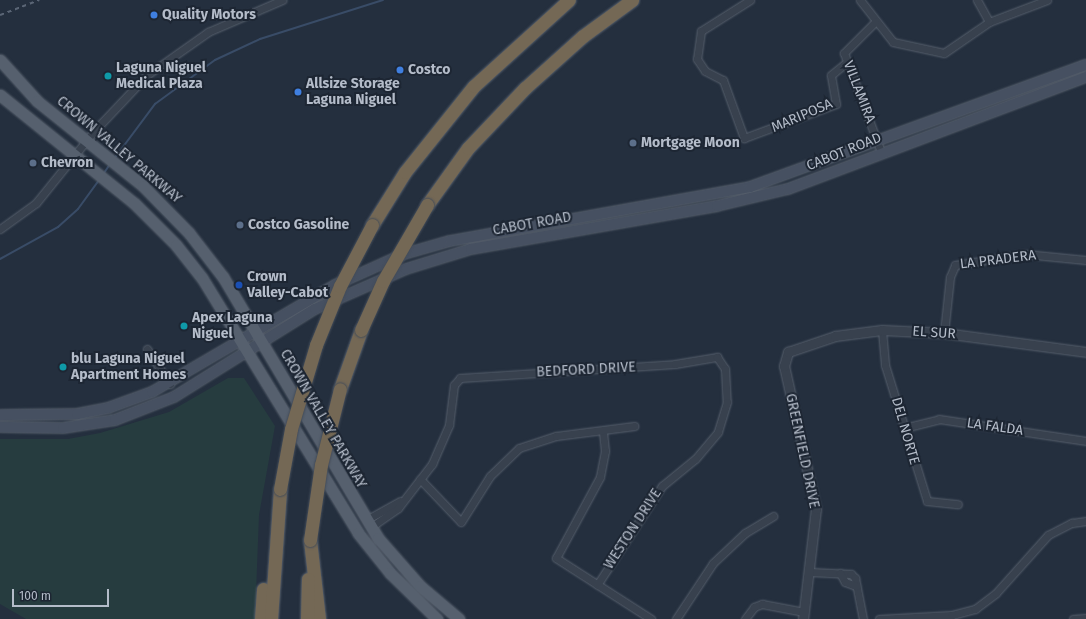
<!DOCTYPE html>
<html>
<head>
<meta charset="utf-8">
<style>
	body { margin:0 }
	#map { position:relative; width:1086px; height:619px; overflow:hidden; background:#242f3e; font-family:"Fira Sans",sans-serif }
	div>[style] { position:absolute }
	.green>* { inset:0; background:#263c3f }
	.stream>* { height:2px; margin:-1px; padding:0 1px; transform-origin:1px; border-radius:1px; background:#394c67 }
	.roads { filter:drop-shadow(0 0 1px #565f6c) drop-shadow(0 0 1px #565f6c) }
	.minor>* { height:7px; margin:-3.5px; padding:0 3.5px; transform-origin:3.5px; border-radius:3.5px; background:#38414e }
	.tertiary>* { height:9px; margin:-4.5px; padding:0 4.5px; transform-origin:4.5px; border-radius:4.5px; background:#38414e }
	.secondary>* { height:10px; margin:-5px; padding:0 5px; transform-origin:5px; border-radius:5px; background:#465061 }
	.primary>* { height:11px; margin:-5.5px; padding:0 5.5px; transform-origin:5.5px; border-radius:5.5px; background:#56606e }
	.motorway>* { height:13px; margin:-6.5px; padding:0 6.5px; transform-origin:6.5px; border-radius:6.5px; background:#746855 }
	.rail>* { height:2px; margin-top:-1px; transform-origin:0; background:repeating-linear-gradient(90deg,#5a6575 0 4px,transparent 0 8px) }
	.bridges { filter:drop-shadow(0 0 1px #434c59) drop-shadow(0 0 1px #434c59) }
	.motorway-bridge>* { height:13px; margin:-6.5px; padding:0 6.5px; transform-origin:6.5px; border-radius:6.5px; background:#746855 }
	.dots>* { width:11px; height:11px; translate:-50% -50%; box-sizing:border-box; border:2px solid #1d2633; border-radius:50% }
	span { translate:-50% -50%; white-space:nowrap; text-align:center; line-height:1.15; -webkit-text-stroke:4px #1d2633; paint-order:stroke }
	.poi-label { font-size:14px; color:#b4bcc9; font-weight:700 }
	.left { translate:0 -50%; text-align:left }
	.street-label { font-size:14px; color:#b4bcc9 }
	.scale { position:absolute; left:12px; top:589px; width:97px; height:18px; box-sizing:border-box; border:2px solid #b4bcc9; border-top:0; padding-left:5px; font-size:12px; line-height:14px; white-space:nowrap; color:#b4bcc9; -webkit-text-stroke:3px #1d2633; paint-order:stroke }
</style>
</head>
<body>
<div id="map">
	<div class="green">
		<i style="clip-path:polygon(228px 378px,244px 378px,275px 426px,259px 515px,255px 619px,26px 619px,0 604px,0 439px,68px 439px,100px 433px,169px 412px)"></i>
	</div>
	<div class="stream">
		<i style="left:114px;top:159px;width:69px;rotate:-53.3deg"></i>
		<i style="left:155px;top:104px;width:74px;rotate:-36.3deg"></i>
		<i style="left:215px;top:60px;width:50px;rotate:-25deg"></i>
		<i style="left:260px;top:39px;width:129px;rotate:-17.6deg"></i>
		<i style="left:104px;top:173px;width:11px;rotate:-56deg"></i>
		<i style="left:0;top:259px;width:66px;rotate:-28.9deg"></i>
		<i style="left:58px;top:227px;width:27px;rotate:-42deg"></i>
		<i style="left:78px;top:209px;width:36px;rotate:-54deg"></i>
	</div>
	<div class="roads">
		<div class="minor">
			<i style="left:750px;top:0;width:58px;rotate:147.7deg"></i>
			<i style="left:701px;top:31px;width:28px;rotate:98deg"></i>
			<i style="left:697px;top:59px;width:14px;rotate:56deg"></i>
			<i style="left:705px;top:71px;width:20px;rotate:27deg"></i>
			<i style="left:723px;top:80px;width:62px;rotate:70.1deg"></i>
			<i style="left:744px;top:138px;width:98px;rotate:-20.3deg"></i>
			<i style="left:836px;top:104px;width:29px;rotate:-100deg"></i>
			<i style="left:831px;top:75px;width:21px;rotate:-39deg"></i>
			<i style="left:860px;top:0;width:53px;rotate:51.8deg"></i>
			<i style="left:893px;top:42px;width:52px;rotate:12.2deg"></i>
			<i style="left:944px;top:53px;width:55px;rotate:-34.6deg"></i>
			<i style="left:989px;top:22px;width:62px;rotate:-20.8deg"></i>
			<i style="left:977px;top:0;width:25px;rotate:61deg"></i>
			<i style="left:875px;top:22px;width:44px;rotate:135deg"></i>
			<i style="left:844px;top:53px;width:106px;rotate:69.5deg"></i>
			<i style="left:0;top:229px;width:44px;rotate:-35.8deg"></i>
			<i style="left:36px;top:203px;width:92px;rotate:-51.1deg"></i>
			<i style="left:94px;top:131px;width:77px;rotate:-46.6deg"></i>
			<i style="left:147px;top:75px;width:75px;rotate:-35.2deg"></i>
			<i style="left:208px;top:32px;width:81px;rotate:-23.4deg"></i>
			<i style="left:882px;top:330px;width:35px;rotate:85deg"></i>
			<i style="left:885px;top:365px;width:142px;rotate:72.8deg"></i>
			<i style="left:927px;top:501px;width:31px;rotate:6deg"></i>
			<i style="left:944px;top:333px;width:56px;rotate:-83.9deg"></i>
			<i style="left:950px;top:277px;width:13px;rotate:-67deg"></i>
			<i style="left:955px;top:265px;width:71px;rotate:-8.9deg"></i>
			<i style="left:1025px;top:254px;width:61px;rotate:5.6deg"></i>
			<i style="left:147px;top:349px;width:42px;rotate:56.7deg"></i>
			<i style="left:904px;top:428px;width:36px;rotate:-14deg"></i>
			<i style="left:939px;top:419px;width:149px;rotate:8.5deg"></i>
			<i style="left:603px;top:432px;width:19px;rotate:84deg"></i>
			<i style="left:605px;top:451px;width:26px;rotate:101deg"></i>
			<i style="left:600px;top:477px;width:92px;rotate:118.5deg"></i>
			<i style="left:556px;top:558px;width:113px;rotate:32.7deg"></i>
			<i style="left:420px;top:479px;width:59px;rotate:46.4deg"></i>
			<i style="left:461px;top:522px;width:54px;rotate:-57.8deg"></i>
			<i style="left:490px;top:476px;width:40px;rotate:-44deg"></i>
			<i style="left:519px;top:448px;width:39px;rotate:-18deg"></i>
			<i style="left:556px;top:436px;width:79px;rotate:-7.3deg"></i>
			<i style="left:366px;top:520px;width:39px;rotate:-29deg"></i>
			<i style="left:371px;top:527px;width:33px;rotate:-35deg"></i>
			<i style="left:398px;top:508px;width:56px;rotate:-52.3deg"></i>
			<i style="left:432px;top:464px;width:43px;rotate:-66.4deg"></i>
			<i style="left:449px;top:425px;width:40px;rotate:-82.9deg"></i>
			<i style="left:454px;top:385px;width:9px;rotate:-49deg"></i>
			<i style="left:460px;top:378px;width:215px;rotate:-3.7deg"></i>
			<i style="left:675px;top:364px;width:43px;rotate:-9.5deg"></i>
			<i style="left:717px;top:357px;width:14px;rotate:56deg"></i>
			<i style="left:725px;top:369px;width:33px;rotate:87deg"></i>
			<i style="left:727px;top:402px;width:31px;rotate:107deg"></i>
			<i style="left:718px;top:432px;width:35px;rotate:130deg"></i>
			<i style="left:695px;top:459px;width:43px;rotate:140.7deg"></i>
			<i style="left:662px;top:486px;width:118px;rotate:123.3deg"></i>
			<i style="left:810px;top:572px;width:41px;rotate:2.8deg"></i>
			<i style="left:851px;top:574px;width:6px;rotate:45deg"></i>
			<i style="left:855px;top:578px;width:42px;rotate:79deg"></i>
			<i style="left:840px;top:573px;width:10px;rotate:61deg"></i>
			<i style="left:845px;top:582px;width:12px;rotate:20deg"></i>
			<i style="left:676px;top:619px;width:67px;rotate:-56.5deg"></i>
			<i style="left:713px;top:563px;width:44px;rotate:-43.2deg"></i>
			<i style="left:745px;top:533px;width:33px;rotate:-31deg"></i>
			<i style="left:745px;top:619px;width:15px;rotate:-53deg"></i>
			<i style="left:754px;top:607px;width:9px;rotate:-21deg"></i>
			<i style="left:762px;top:604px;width:43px;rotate:10.8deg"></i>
			<i style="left:879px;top:619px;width:73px;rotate:-3.1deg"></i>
			<i style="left:952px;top:615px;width:24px;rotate:-15deg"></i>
			<i style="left:975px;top:609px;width:26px;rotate:-37deg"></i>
			<i style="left:996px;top:593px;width:78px;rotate:-48.1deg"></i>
			<i style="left:1048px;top:535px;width:27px;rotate:-27deg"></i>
			<i style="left:1072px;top:523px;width:14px;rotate:-8deg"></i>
			<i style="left:1073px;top:619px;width:13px;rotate:-4deg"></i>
		</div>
		<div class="tertiary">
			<i style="left:803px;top:619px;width:111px;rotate:-83.3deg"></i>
			<i style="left:816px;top:509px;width:147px;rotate:-102.6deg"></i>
			<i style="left:784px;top:366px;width:15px;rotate:-74deg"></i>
			<i style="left:788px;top:352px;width:50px;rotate:-18.8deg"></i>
			<i style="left:835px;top:336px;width:47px;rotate:-7.3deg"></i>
			<i style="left:882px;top:330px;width:62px;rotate:2.8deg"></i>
			<i style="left:944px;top:333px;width:143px;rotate:7.6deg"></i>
		</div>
		<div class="secondary">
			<i style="left:0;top:415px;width:77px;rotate:-0.7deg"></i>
			<i style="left:77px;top:414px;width:32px;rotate:-11deg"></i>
			<i style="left:108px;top:408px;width:47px;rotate:-20deg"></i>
			<i style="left:152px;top:392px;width:212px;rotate:-30.3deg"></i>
			<i style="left:335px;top:285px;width:76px;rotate:-24.2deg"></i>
			<i style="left:404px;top:254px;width:48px;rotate:-15.8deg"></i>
			<i style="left:450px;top:241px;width:305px;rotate:-10.2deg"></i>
			<i style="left:750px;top:187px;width:357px;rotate:-20deg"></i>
			<i style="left:0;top:427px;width:63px;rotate:0.9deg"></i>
			<i style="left:63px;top:428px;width:53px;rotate:-8.7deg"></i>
			<i style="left:115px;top:420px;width:63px;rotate:-21.3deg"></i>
			<i style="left:174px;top:397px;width:166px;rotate:-32deg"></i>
			<i style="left:315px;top:309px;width:99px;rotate:-23.7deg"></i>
			<i style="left:406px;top:269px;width:68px;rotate:-17.1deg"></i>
			<i style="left:471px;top:249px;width:250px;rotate:-9.9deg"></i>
			<i style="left:717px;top:206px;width:73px;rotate:-13.5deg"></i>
			<i style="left:788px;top:189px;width:318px;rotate:-20.6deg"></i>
		</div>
		<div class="primary">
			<i style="left:0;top:60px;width:55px;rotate:47.9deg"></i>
			<i style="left:37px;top:101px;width:136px;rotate:38.7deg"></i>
			<i style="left:143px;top:186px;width:66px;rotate:45.6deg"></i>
			<i style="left:189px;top:233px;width:56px;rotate:52.3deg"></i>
			<i style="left:223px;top:277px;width:304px;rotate:59.3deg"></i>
			<i style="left:378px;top:538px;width:64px;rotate:48.8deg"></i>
			<i style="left:420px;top:586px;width:51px;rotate:40.2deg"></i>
			<i style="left:0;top:95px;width:172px;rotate:38.9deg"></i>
			<i style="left:134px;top:203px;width:59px;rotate:45deg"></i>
			<i style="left:176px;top:245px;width:42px;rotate:51.8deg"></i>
			<i style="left:202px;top:278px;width:299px;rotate:58.5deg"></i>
			<i style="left:358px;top:533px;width:51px;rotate:51.3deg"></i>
			<i style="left:390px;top:573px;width:66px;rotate:44.4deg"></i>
		</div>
		<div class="motorway">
			<i style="left:427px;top:205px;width:70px;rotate:-54.3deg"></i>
			<i style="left:468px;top:148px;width:83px;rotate:-46.5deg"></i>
			<i style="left:525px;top:88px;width:78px;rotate:-41.9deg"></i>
			<i style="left:583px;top:36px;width:61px;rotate:-36.3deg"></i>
			<i style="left:372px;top:225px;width:62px;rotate:-58.1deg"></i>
			<i style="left:405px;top:172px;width:110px;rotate:-51.3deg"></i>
			<i style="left:474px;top:86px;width:128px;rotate:-42.2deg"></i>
			<i style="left:340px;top:389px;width:63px;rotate:-70.4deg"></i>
			<i style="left:310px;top:540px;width:80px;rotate:83.5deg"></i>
			<i style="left:261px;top:619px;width:30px;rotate:-86deg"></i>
			<i style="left:271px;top:619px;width:130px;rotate:-86deg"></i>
			<i style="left:307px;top:619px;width:40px;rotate:-88.6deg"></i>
		</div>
	</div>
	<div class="rail">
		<i style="left:0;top:15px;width:42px;rotate:-21deg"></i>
	</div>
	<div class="bridges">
		<div class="motorway-bridge">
			<i style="left:361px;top:330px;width:54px;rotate:-65.8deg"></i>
			<i style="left:383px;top:281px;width:88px;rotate:-59.9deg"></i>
			<i style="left:280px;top:489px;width:61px;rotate:-79.6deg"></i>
			<i style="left:291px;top:429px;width:88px;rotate:-73.4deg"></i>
			<i style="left:316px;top:345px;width:64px;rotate:-67.9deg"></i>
			<i style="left:340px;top:286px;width:69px;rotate:-62.3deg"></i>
			<i style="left:310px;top:540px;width:76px;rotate:-81.7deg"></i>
			<i style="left:321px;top:465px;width:78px;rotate:-76deg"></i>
		</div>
	</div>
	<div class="dots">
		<i style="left:154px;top:15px;background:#3f7fe0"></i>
		<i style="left:400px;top:70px;background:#3f7fe0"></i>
		<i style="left:108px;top:76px;background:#0f9aa8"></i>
		<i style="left:298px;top:92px;background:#3f7fe0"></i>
		<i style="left:633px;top:143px;background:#5c6f8a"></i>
		<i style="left:33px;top:163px;background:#5c6f8a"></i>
		<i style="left:240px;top:225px;background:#5c6f8a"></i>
		<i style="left:239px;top:285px;background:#1a4fb4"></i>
		<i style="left:184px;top:326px;background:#0f9aa8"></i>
		<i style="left:63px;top:367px;background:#0f9aa8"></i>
	</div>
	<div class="poi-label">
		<span class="left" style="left:162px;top:15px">Quality Motors</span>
		<span class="left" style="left:116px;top:76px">Laguna Niguel<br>Medical Plaza</span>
		<span class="left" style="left:408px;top:70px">Costco</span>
		<span class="left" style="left:306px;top:92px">Allsize Storage<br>Laguna Niguel</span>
		<span class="left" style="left:641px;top:143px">Mortgage Moon</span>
		<span class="left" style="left:41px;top:163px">Chevron</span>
		<span class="left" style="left:248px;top:225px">Costco Gasoline</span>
		<span class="left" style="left:247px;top:285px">Crown<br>Valley-Cabot</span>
		<span class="left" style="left:192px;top:326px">Apex Laguna<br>Niguel</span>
		<span class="left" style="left:71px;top:367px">blu Laguna Niguel<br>Apartment Homes</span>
	</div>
	<div class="street-label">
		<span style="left:859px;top:92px;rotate:69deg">VILLAMIRA</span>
		<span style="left:802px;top:116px;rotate:-23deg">MARIPOSA</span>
		<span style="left:119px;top:150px;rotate:40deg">CROWN VALLEY PARKWAY</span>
		<span style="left:844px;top:152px;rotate:-22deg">CABOT ROAD</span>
		<span style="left:532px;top:224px;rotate:-10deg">CABOT ROAD</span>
		<span style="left:998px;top:260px;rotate:-7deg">LA PRADERA</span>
		<span style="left:934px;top:333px;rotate:4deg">EL SUR</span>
		<span style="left:586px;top:370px;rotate:-3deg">BEDFORD DRIVE</span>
		<span style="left:323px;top:419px;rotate:60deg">CROWN VALLEY PARKWAY</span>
		<span style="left:995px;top:427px;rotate:8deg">LA FALDA</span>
		<span style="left:905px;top:431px;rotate:74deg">DEL NORTE</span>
		<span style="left:802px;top:451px;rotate:78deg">GREENFIELD DRIVE</span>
		<span style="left:633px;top:529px;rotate:-57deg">WESTON DRIVE</span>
	</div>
	<div class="scale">100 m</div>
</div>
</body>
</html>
